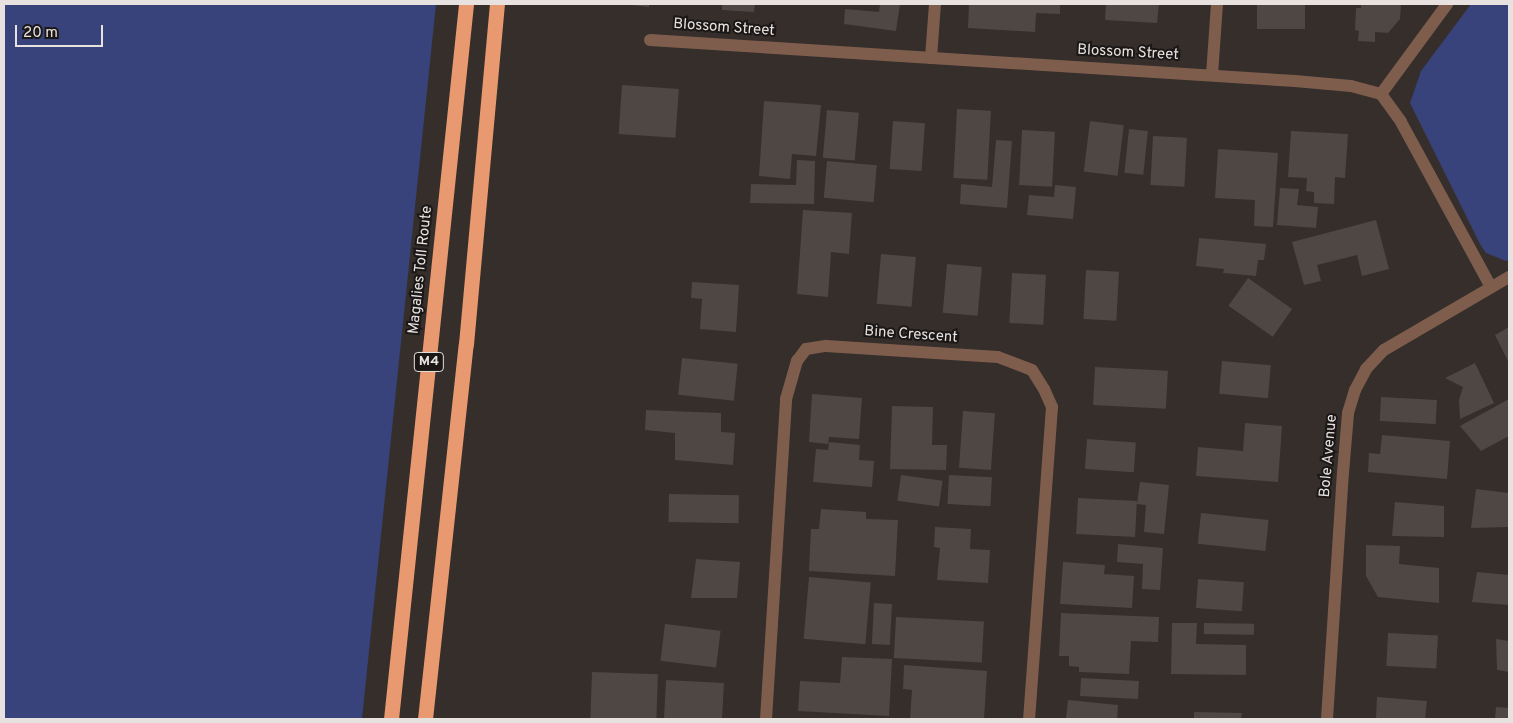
<!DOCTYPE html>
<html>
<head>
<meta charset="utf-8">
<style>
	body { margin:0 }
	#map { position:relative; width:1513px; height:723px; overflow:hidden; background:#352e2b; font-family:Overpass,sans-serif }
	div>[style] { position:absolute }
	.green>* { inset:0; background:#37437a }
	.building>* { inset:0; background:#4e4743; transform-origin:0 0 }
	.minor>* { height:12px; margin:-6px; padding:0 6px; transform-origin:6px; border-radius:6px; background:#7e5d4d }
	.motorway>* { height:15px; margin:-7.5px; padding:0 7.5px; transform-origin:7.5px; border-radius:7.5px; background:#e89970 }
	span { translate:-50% -50%; white-space:nowrap; text-align:center; line-height:1.15; -webkit-text-stroke:4px #1a1716; paint-order:stroke }
	.shield-label span { padding:1px 4px; background:#1a1716; border:1px solid; border-radius:4px; -webkit-text-stroke-width:0 }
	.shield-label { font-size:14px; color:#e7e2e0; font-weight:700 }
	.street-label { font-size:15px; color:#e7e2e0 }
	.frame { position:absolute; inset:0; border:5px solid #e7e2e0; pointer-events:none }
	.scale { position:absolute; left:15px; top:25px; width:88px; height:22px; box-sizing:border-box; border:2px solid #e7e2e0; border-top:0; padding-left:6px; font-size:15px; line-height:18px; white-space:nowrap; color:#e7e2e0; -webkit-text-stroke:4px #1a1716; paint-order:stroke }
</style>
</head>
<body>
<div id="map">
	<div class="green">
		<i style="clip-path:polygon(4px 4px,436px 4px,362px 719px,4px 719px)"></i>
		<i style="clip-path:polygon(1471px 4px,1509px 4px,1509px 260px,1506px 261px,1486px 253px,1480px 244px,1410px 103px,1421px 71px)"></i>
	</div>
	<div class="building">
		<i style="clip-path:polygon(622px 4px,649px 4px,649px 7px)"></i>
		<i style="clip-path:polygon(722px 4px,755px 4px,754px 12px,722px 10px)"></i>
		<i style="clip-path:polygon(880px 4px,900px 4px,896px 31px,844px 24px,845px 9px,879px 12px)"></i>
		<i style="clip-path:polygon(969px 4px,1060px 4px,1060px 14px,1036px 13px,1035px 32px,968px 28px)"></i>
		<i style="clip-path:polygon(1106px 4px,1159px 4px,1157px 23px,1105px 20px)"></i>
		<i style="left:1257px;top:4px;width:48px;height:25px"></i>
		<i style="clip-path:polygon(1361px 4px,1401px 4px,1400px 19px,1388px 33px,1375px 32px,1375px 42px,1358px 41px,1359px 31px,1355px 30px,1356px 8px,1361px 8px)"></i>
		<i style="left:622px;top:85px;width:57px;height:49px;rotate:4deg"></i>
		<i style="clip-path:polygon(764px 101px,821px 105px,816px 156px,792px 154px,790px 179px,759px 176px)"></i>
		<i style="left:957px;top:109px;width:34px;height:69px;rotate:3deg"></i>
		<i style="left:827px;top:110px;width:32px;height:48px;rotate:5deg"></i>
		<i style="left:893px;top:121px;width:32px;height:48px;rotate:4deg"></i>
		<i style="left:1090px;top:121px;width:34px;height:51px;rotate:7deg"></i>
		<i style="left:1129px;top:129px;width:19px;height:44px;rotate:6deg"></i>
		<i style="left:1022px;top:130px;width:33px;height:55px;rotate:3deg"></i>
		<i style="clip-path:polygon(1291px 131px,1348px 134px,1345px 178px,1335px 177px,1334px 204px,1314px 203px,1314px 192px,1306px 191px,1307px 178px,1288px 177px)"></i>
		<i style="left:1153px;top:136px;width:34px;height:49px;rotate:3deg"></i>
		<i style="clip-path:polygon(996px 140px,1012px 141px,1007px 208px,960px 204px,961px 184px,992px 187px)"></i>
		<i style="clip-path:polygon(1218px 149px,1278px 153px,1273px 227px,1254px 226px,1255px 200px,1215px 198px)"></i>
		<i style="clip-path:polygon(797px 160px,815px 161px,814px 204px,750px 203px,751px 184px,796px 185px)"></i>
		<i style="left:827px;top:161px;width:50px;height:37px;rotate:5deg"></i>
		<i style="clip-path:polygon(1055px 185px,1076px 187px,1073px 219px,1027px 215px,1029px 195px,1054px 197px)"></i>
		<i style="clip-path:polygon(1280px 188px,1299px 189px,1297px 205px,1318px 207px,1316px 228px,1277px 225px)"></i>
		<i style="clip-path:polygon(803px 210px,852px 213px,849px 254px,831px 252px,828px 297px,797px 294px)"></i>
		<i style="clip-path:polygon(1376px 220px,1389px 269px,1362px 276px,1357px 255px,1317px 265px,1321px 281px,1304px 285px,1292px 242px)"></i>
		<i style="clip-path:polygon(1199px 238px,1266px 244px,1264px 260px,1258px 260px,1256px 276px,1223px 273px,1224px 269px,1196px 266px)"></i>
		<i style="left:881px;top:254px;width:35px;height:50px;rotate:5deg"></i>
		<i style="left:947px;top:264px;width:35px;height:49px;rotate:5deg"></i>
		<i style="left:1086px;top:270px;width:33px;height:49px;rotate:3deg"></i>
		<i style="left:1012px;top:273px;width:34px;height:50px;rotate:3deg"></i>
		<i style="left:1248px;top:278px;width:54px;height:34px;rotate:35deg"></i>
		<i style="clip-path:polygon(692px 282px,739px 285px,736px 332px,700px 329px,702px 299px,691px 298px)"></i>
		<i style="clip-path:polygon(1509px 327px,1509px 363px,1495px 335px)"></i>
		<i style="left:682px;top:358px;width:56px;height:37px;rotate:6deg"></i>
		<i style="left:1222px;top:361px;width:49px;height:33px;rotate:5deg"></i>
		<i style="clip-path:polygon(1475px 363px,1494px 403px,1460px 419px,1459px 400px,1463px 387px,1445px 378px)"></i>
		<i style="left:1095px;top:367px;width:73px;height:38px;rotate:3deg"></i>
		<i style="clip-path:polygon(812px 394px,862px 398px,859px 439px,829px 437px,828px 444px,809px 442px)"></i>
		<i style="left:1381px;top:397px;width:56px;height:24px;rotate:3deg"></i>
		<i style="clip-path:polygon(1509px 399px,1509px 436px,1481px 451px,1460px 426px)"></i>
		<i style="clip-path:polygon(892px 406px,933px 407px,932px 445px,947px 445px,946px 470px,890px 469px)"></i>
		<i style="clip-path:polygon(646px 410px,721px 413px,721px 432px,735px 433px,733px 465px,675px 460px,675px 433px,645px 430px)"></i>
		<i style="left:963px;top:411px;width:32px;height:57px;rotate:4deg"></i>
		<i style="clip-path:polygon(1245px 423px,1282px 426px,1278px 482px,1196px 476px,1198px 447px,1243px 451px)"></i>
		<i style="clip-path:polygon(1382px 435px,1450px 441px,1447px 479px,1368px 472px,1369px 453px,1380px 454px)"></i>
		<i style="left:1087px;top:439px;width:49px;height:30px;rotate:4deg"></i>
		<i style="clip-path:polygon(829px 442px,860px 445px,859px 460px,874px 461px,872px 487px,813px 482px,816px 449px,828px 450px)"></i>
		<i style="left:901px;top:475px;width:42px;height:26px;rotate:8deg"></i>
		<i style="left:949px;top:475px;width:43px;height:29px;rotate:3deg"></i>
		<i style="clip-path:polygon(1140px 482px,1169px 485px,1164px 534px,1144px 532px,1146px 505px,1137px 504px)"></i>
		<i style="clip-path:polygon(1476px 489px,1509px 493px,1509px 527px,1471px 528px)"></i>
		<i style="left:669px;top:494px;width:70px;height:28px;rotate:1deg"></i>
		<i style="left:1078px;top:498px;width:59px;height:36px;rotate:3deg"></i>
		<i style="clip-path:polygon(1395px 502px,1444px 506px,1444px 537px,1392px 536px)"></i>
		<i style="clip-path:polygon(821px 509px,866px 512px,866px 519px,898px 520px,895px 576px,809px 571px,811px 529px,819px 529px)"></i>
		<i style="left:1201px;top:513px;width:68px;height:31px;rotate:6deg"></i>
		<i style="clip-path:polygon(935px 527px,971px 529px,970px 549px,990px 550px,988px 583px,937px 580px,940px 548px,934px 547px)"></i>
		<i style="clip-path:polygon(1118px 544px,1163px 548px,1160px 590px,1142px 589px,1143px 564px,1117px 562px)"></i>
		<i style="clip-path:polygon(1366px 545px,1400px 546px,1399px 564px,1439px 568px,1439px 603px,1378px 597px,1366px 576px)"></i>
		<i style="clip-path:polygon(696px 559px,740px 562px,737px 598px,691px 598px)"></i>
		<i style="clip-path:polygon(1063px 562px,1105px 565px,1104px 574px,1134px 576px,1132px 608px,1060px 604px)"></i>
		<i style="clip-path:polygon(1477px 572px,1509px 575px,1509px 605px,1472px 602px)"></i>
		<i style="left:809px;top:577px;width:62px;height:62px;rotate:5deg"></i>
		<i style="left:1198px;top:579px;width:46px;height:29px;rotate:4deg"></i>
		<i style="left:874px;top:603px;width:18px;height:41px;rotate:3deg"></i>
		<i style="clip-path:polygon(1061px 613px,1159px 617px,1158px 642px,1131px 641px,1129px 674px,1079px 672px,1079px 667px,1069px 666px,1069px 656px,1059px 656px)"></i>
		<i style="left:896px;top:617px;width:88px;height:41px;rotate:3deg"></i>
		<i style="clip-path:polygon(1172px 623px,1197px 623px,1196px 644px,1246px 645px,1246px 675px,1171px 674px)"></i>
		<i style="left:1204px;top:623px;width:50px;height:11px;rotate:1deg"></i>
		<i style="left:665px;top:624px;width:56px;height:37px;rotate:7deg"></i>
		<i style="left:1388px;top:633px;width:50px;height:33px;rotate:3deg"></i>
		<i style="clip-path:polygon(1496px 639px,1509px 641px,1509px 672px,1497px 670px)"></i>
		<i style="clip-path:polygon(842px 657px,892px 659px,889px 716px,798px 711px,800px 681px,840px 683px)"></i>
		<i style="clip-path:polygon(904px 665px,987px 671px,984px 719px,910px 719px,912px 690px,903px 689px)"></i>
		<i style="left:592px;top:672px;width:66px;height:47px;rotate:2deg"></i>
		<i style="left:1081px;top:678px;width:58px;height:18px;rotate:3deg"></i>
		<i style="left:666px;top:680px;width:58px;height:39px;rotate:3deg"></i>
		<i style="clip-path:polygon(1377px 697px,1427px 701px,1425px 719px,1376px 719px)"></i>
		<i style="clip-path:polygon(1068px 700px,1118px 705px,1117px 719px,1066px 719px)"></i>
		<i style="clip-path:polygon(1496px 707px,1509px 708px,1509px 719px,1495px 719px)"></i>
		<i style="clip-path:polygon(1194px 712px,1242px 713px,1241px 719px,1194px 719px)"></i>
	</div>
	<div class="minor">
		<i style="left:650px;top:40px;width:646px;rotate:3.64deg"></i>
		<i style="left:1295px;top:81px;width:56px;rotate:5.1deg"></i>
		<i style="left:1351px;top:86px;width:31px;rotate:15deg"></i>
		<i style="left:1381px;top:94px;width:34px;rotate:54deg"></i>
		<i style="left:1401px;top:122px;width:188px;rotate:61.4deg"></i>
		<i style="left:931px;top:58px;width:54px;rotate:-85.8deg"></i>
		<i style="left:1212px;top:75px;width:71px;rotate:-86deg"></i>
		<i style="left:1381px;top:94px;width:112px;rotate:-53.7deg"></i>
		<i style="left:766px;top:719px;width:321px;rotate:-86.4deg"></i>
		<i style="left:786px;top:399px;width:40px;rotate:-74deg"></i>
		<i style="left:797px;top:361px;width:15px;rotate:-53deg"></i>
		<i style="left:806px;top:349px;width:20px;rotate:-9deg"></i>
		<i style="left:826px;top:346px;width:172px;rotate:3.7deg"></i>
		<i style="left:998px;top:357px;width:36px;rotate:21deg"></i>
		<i style="left:1032px;top:370px;width:22px;rotate:58deg"></i>
		<i style="left:1044px;top:389px;width:20px;rotate:66deg"></i>
		<i style="left:1052px;top:407px;width:313px;rotate:94.2deg"></i>
		<i style="left:1327px;top:719px;width:247px;rotate:-86.3deg"></i>
		<i style="left:1343px;top:473px;width:60px;rotate:-85.2deg"></i>
		<i style="left:1348px;top:413px;width:24px;rotate:-73deg"></i>
		<i style="left:1355px;top:390px;width:24px;rotate:-62deg"></i>
		<i style="left:1366px;top:369px;width:26px;rotate:-47deg"></i>
		<i style="left:1384px;top:350px;width:145px;rotate:-30.3deg"></i>
	</div>
	<div class="motorway">
		<i style="left:391px;top:719px;width:719px;rotate:-84.01deg"></i>
		<i style="left:425px;top:719px;width:377px;rotate:-83.8deg"></i>
		<i style="left:466px;top:344px;width:341px;rotate:-84.8deg"></i>
	</div>
	<div class="shield-label">
		<span style="left:429px;top:362px">M4</span>
	</div>
	<div class="street-label">
		<span style="left:724px;top:28px;rotate:4deg">Blossom Street</span>
		<span style="left:1128px;top:53px;rotate:3deg">Blossom Street</span>
		<span style="left:421px;top:270px;rotate:-84deg">Magalies Toll Route</span>
		<span style="left:911px;top:335px;rotate:4deg">Bine Crescent</span>
		<span style="left:1329px;top:456px;rotate:-85deg">Bole Avenue</span>
	</div>
	<div class="frame"></div>
	<div class="scale">20 m</div>
</div>
</body>
</html>
